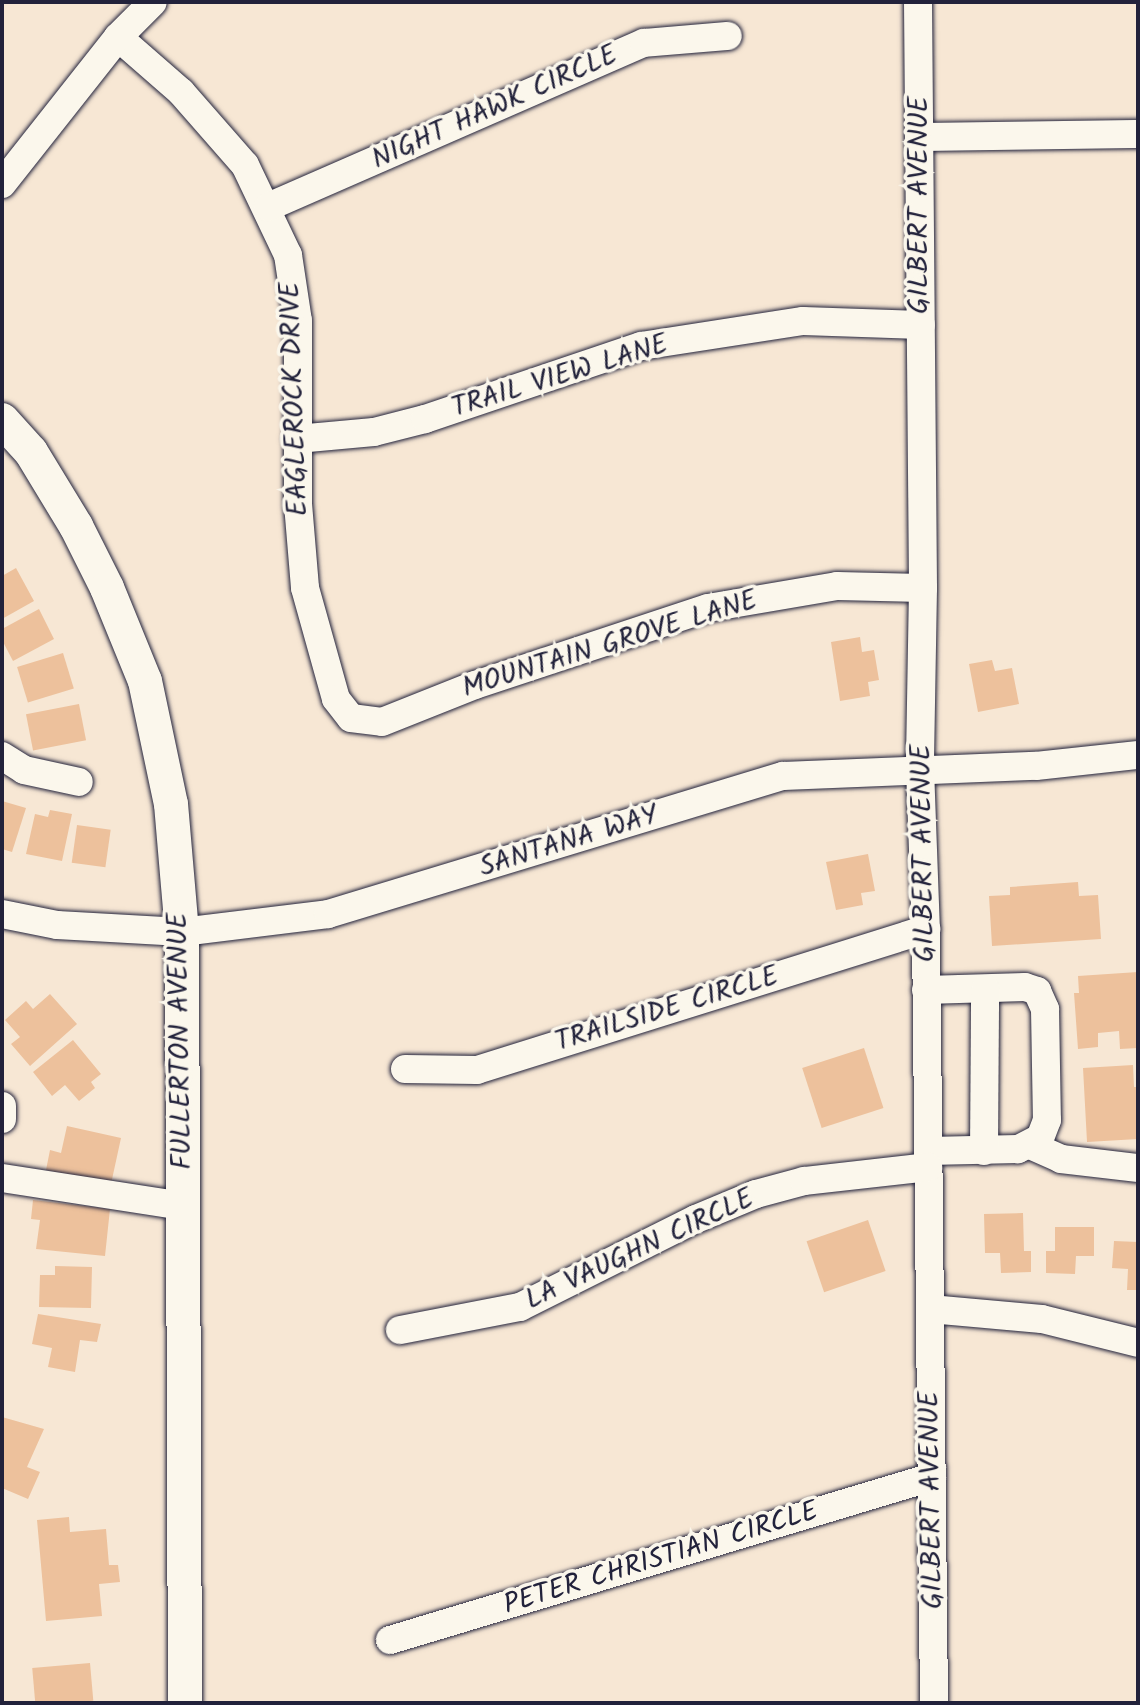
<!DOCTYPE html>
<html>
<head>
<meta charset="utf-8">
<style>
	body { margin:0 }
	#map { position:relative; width:1140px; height:1705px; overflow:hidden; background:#f7e7d4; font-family:Kalam,sans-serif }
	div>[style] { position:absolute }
	.building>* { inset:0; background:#edc19c; transform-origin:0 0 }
	.roads { filter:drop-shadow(0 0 2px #22223b) drop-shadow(0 0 2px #22223b) }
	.minor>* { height:28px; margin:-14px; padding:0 14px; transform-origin:14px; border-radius:14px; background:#fbf7ec }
	.major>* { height:34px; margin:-17px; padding:0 17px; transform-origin:17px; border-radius:17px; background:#fbf7ec }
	span { translate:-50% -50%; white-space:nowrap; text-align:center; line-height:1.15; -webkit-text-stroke:7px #fbf7ec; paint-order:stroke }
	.street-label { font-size:28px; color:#22223b }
	.frame { position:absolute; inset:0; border:4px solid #22223b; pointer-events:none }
</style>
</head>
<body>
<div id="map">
	<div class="building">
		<i style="clip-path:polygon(16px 568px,34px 601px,2px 619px,2px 576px)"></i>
		<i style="clip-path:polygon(39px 609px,54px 639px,13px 661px,2px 640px,2px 629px)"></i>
		<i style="clip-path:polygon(860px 637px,862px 652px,874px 650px,879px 680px,868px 682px,870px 696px,840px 701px,831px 642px)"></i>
		<i style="left:63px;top:653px;width:37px;height:48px;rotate:73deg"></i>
		<i style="clip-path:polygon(992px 660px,995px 671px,1012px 668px,1019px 704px,978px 712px,969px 664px)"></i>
		<i style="left:79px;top:704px;width:37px;height:54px;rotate:79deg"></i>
		<i style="clip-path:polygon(2px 801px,26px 808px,12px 852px,2px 849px)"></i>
		<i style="clip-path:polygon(50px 810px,72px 814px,62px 861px,26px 854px,35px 814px,48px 817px)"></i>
		<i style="left:77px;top:825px;width:34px;height:38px;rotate:8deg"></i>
		<i style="clip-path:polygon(868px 854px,875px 891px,861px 893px,863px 905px,836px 910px,826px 862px)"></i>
		<i style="clip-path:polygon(1078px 882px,1079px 896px,1098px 895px,1101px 939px,992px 946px,989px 896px,1010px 895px,1010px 887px)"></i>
		<i style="clip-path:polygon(1138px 972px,1138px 1048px,1120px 1049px,1119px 1031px,1098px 1033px,1098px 1047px,1078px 1049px,1074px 993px,1079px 993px,1078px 976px)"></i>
		<i style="clip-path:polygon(50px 994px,77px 1024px,30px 1066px,11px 1044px,20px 1037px,5px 1020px,26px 1001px,33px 1009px)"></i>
		<i style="clip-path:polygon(73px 1040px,101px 1074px,91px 1082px,95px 1088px,79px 1101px,65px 1085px,52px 1096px,33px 1072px)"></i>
		<i style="left:864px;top:1048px;width:63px;height:65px;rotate:72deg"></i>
		<i style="clip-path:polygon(1133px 1065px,1134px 1087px,1138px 1087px,1138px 1139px,1087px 1142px,1083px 1068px)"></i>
		<i style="clip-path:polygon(67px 1126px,121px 1138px,111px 1184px,46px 1170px,50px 1150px,61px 1153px)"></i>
		<i style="clip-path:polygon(33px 1200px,110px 1209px,105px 1256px,36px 1249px,40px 1220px,31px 1219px)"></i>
		<i style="clip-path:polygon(1023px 1213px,1024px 1251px,1031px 1251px,1031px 1272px,1001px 1273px,1000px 1253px,985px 1253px,984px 1214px)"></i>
		<i style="left:868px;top:1220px;width:54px;height:65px;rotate:71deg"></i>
		<i style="clip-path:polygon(1055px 1227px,1094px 1227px,1094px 1256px,1076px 1256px,1075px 1274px,1046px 1273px,1046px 1251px,1055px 1251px)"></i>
		<i style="clip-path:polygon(1114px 1241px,1138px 1242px,1138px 1290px,1127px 1290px,1128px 1269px,1112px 1268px)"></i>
		<i style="clip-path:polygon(55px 1266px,92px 1267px,91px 1308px,39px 1307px,40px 1275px,55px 1275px)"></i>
		<i style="clip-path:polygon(38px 1314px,101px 1324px,97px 1342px,80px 1340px,75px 1372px,48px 1367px,52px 1348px,32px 1344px)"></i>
		<i style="clip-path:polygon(2px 1417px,44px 1429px,27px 1467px,40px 1472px,28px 1499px,2px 1488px)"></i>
		<i style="clip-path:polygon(69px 1517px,70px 1532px,106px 1529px,109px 1565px,118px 1565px,120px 1582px,99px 1584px,102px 1616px,46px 1621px,37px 1520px)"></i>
		<i style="left:90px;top:1663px;width:38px;height:58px;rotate:85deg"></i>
	</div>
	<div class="roads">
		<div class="minor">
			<i style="left:918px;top:2px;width:586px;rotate:89.51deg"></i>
			<i style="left:923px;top:588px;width:180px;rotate:91deg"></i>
			<i style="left:920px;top:768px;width:161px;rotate:87.9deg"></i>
			<i style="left:926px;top:929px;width:774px;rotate:89.41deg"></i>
			<i style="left:118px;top:37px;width:84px;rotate:41.1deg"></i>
			<i style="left:181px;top:92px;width:97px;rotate:48.8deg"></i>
			<i style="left:245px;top:165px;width:100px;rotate:64.5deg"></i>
			<i style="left:288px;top:255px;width:67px;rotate:81.4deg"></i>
			<i style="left:298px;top:321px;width:183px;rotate:90deg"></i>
			<i style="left:298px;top:504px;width:84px;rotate:85.2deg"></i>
			<i style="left:305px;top:588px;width:115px;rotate:74.4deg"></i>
			<i style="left:336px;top:699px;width:24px;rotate:52deg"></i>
			<i style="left:351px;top:718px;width:31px;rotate:7deg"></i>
			<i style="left:382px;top:722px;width:100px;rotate:-21.7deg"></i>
			<i style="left:475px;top:685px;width:245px;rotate:-18.3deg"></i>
			<i style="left:708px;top:608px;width:131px;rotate:-9.7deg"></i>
			<i style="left:837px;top:586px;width:86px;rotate:1.3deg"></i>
			<i style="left:919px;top:137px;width:219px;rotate:-0.8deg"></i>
			<i style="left:2px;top:184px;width:187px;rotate:-51.7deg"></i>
			<i style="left:118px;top:37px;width:49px;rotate:-45deg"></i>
			<i style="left:268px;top:207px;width:410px;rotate:-23.6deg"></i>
			<i style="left:644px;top:43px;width:84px;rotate:-4.8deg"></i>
			<i style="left:297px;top:439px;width:77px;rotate:-5.2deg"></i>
			<i style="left:374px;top:432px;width:53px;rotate:-14.3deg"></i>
			<i style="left:425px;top:419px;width:228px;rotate:-18.7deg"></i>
			<i style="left:641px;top:346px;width:164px;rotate:-8.8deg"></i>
			<i style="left:803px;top:321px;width:118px;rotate:1.9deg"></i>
			<i style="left:2px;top:756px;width:26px;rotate:32deg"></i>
			<i style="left:24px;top:770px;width:56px;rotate:12.3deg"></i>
			<i style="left:2px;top:914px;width:56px;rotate:11.3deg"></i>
			<i style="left:57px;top:925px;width:125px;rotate:3.2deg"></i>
			<i style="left:182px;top:932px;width:147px;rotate:-7deg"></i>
			<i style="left:328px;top:914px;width:475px;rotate:-16.9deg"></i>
			<i style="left:783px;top:776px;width:253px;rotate:-2.3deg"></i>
			<i style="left:1036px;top:766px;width:103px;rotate:-6.2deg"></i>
			<i style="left:926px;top:990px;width:99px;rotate:-1.7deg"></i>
			<i style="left:1025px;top:987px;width:13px;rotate:18deg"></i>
			<i style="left:1037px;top:991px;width:20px;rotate:66deg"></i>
			<i style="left:1045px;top:1009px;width:111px;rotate:89deg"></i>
			<i style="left:1047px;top:1120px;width:19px;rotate:111deg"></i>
			<i style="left:1040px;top:1138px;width:25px;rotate:153deg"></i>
			<i style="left:1018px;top:1149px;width:90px;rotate:178.7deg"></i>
			<i style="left:405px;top:1069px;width:72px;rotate:0.8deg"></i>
			<i style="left:477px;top:1070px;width:471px;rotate:-17.4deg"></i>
			<i style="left:2px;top:1106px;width:13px;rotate:90deg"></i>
			<i style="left:1030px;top:1145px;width:34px;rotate:24deg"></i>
			<i style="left:1061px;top:1159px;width:78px;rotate:6.7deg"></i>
			<i style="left:984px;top:1151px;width:162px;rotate:-89.6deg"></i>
			<i style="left:2px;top:1178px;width:183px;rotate:8.8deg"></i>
			<i style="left:930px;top:1309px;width:112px;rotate:5.1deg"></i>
			<i style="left:1042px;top:1319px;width:99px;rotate:14deg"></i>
			<i style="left:400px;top:1330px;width:122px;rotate:-10.9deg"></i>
			<i style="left:520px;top:1307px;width:197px;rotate:-26.6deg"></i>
			<i style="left:696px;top:1219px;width:65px;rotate:-22.6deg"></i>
			<i style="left:756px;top:1194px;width:50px;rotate:-15.2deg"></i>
			<i style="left:804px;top:1181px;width:125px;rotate:-6.4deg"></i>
			<i style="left:390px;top:1640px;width:566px;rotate:-16.74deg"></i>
		</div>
		<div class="major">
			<i style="left:2px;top:420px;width:43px;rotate:47.8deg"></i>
			<i style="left:31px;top:452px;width:87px;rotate:58.7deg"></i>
			<i style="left:76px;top:526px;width:69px;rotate:63.4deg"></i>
			<i style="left:107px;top:588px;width:100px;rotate:67.8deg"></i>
			<i style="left:145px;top:681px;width:126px;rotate:78.1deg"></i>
			<i style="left:171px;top:804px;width:128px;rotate:85.1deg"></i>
			<i style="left:182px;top:932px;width:771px;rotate:89.78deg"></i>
		</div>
	</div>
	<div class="street-label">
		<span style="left:495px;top:108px;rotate:-24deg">NIGHT HAWK CIRCLE</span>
		<span style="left:920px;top:205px;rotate:-90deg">GILBERT AVENUE</span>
		<span style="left:560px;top:377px;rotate:-17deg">TRAIL VIEW LANE</span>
		<span style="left:295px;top:399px;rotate:-92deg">EAGLEROCK DRIVE</span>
		<span style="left:610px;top:645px;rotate:-17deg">MOUNTAIN GROVE LANE</span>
		<span style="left:569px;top:842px;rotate:-17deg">SANTANA WAY</span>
		<span style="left:924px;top:853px;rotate:-91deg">GILBERT AVENUE</span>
		<span style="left:667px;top:1010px;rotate:-17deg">TRAILSIDE CIRCLE</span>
		<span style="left:181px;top:1041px;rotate:-91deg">FULLERTON AVENUE</span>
		<span style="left:640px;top:1250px;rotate:-25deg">LA VAUGHN CIRCLE</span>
		<span style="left:932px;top:1500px;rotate:-91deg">GILBERT AVENUE</span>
		<span style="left:661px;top:1559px;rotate:-17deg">PETER CHRISTIAN CIRCLE</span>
	</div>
	<div class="frame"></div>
</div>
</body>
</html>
